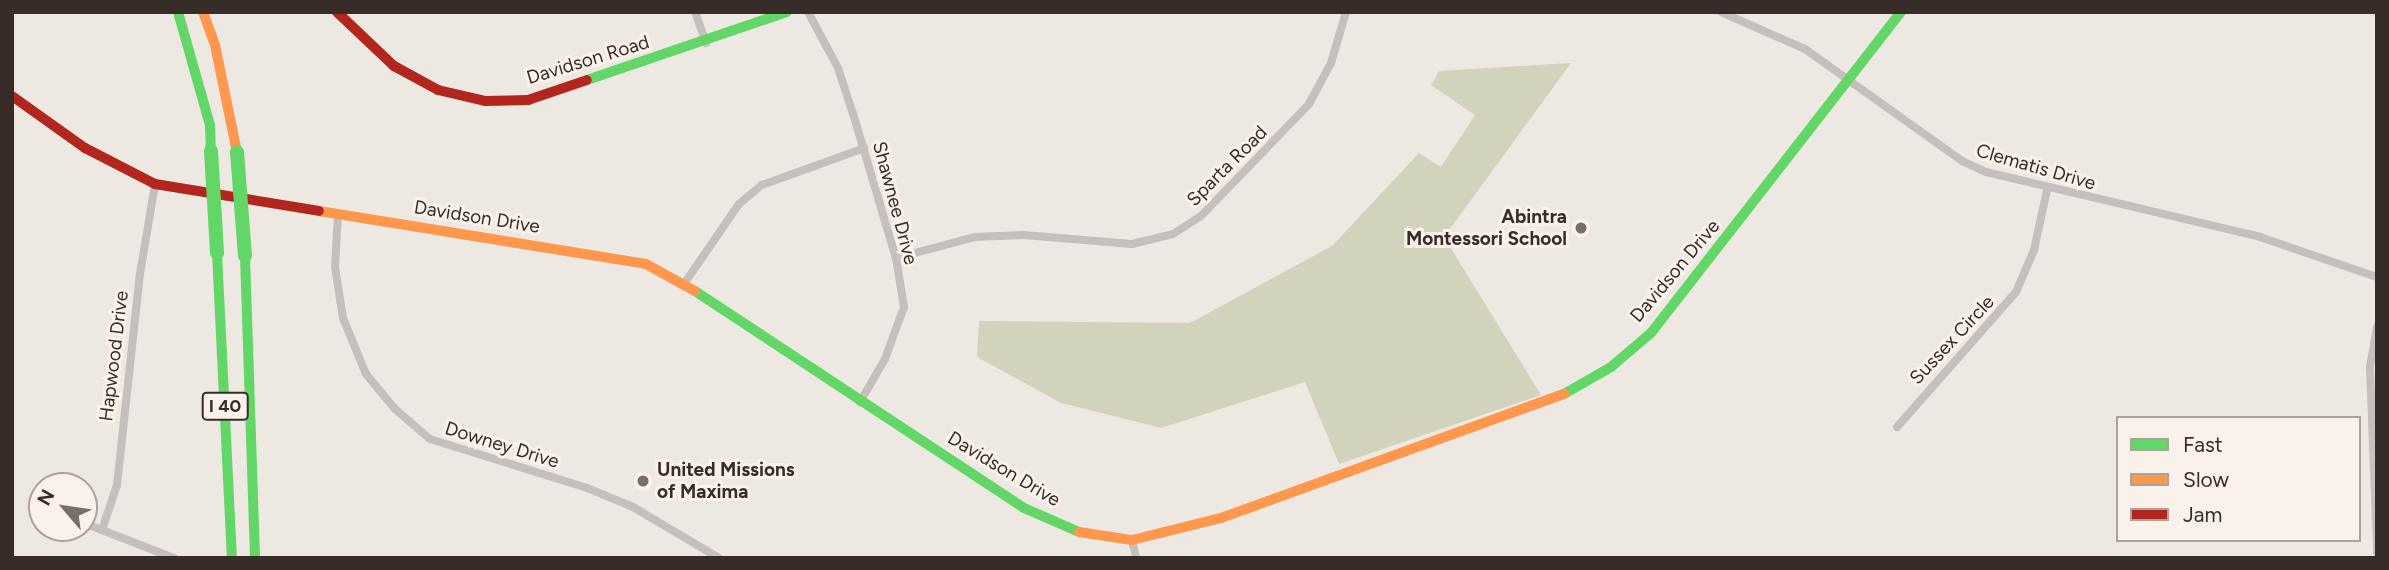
<!DOCTYPE html>
<html>
<head>
<meta charset="utf-8">
<style>
	body { margin:0 }
	#map { position:relative; width:2389px; height:570px; overflow:hidden; background:#eee8e2; font-family:Figtree,sans-serif }
	div>[style] { position:absolute }
	.green>* { inset:0; background:#d1d3bd }
	.street>* { height:8px; margin:-4px; padding:0 4px; transform-origin:4px; border-radius:4px; background:#c7bfbb }
	.fast>* { height:10px; margin:-5px; padding:0 5px; transform-origin:5px; border-radius:5px; background:#63d668 }
	.slow>* { height:10px; margin:-5px; padding:0 5px; transform-origin:5px; border-radius:5px; background:#ff974d }
	.jam>* { height:10px; margin:-5px; padding:0 5px; transform-origin:5px; border-radius:5px; background:#b3261e }
	.fast-bridge>* { height:14px; margin:-7px; padding:0 7px; transform-origin:7px; border-radius:7px; background:#63d668 }
	.dots>* { width:19px; height:19px; translate:-50% -50%; box-sizing:border-box; border:4px solid #faf1eb; border-radius:50% }
	span { translate:-50% -50%; white-space:nowrap; text-align:center; line-height:1.15; -webkit-text-stroke:6px #faf1eb; paint-order:stroke }
	.shield-label span { padding:2px 5px; background:#faf1eb; border:2px solid; border-radius:5px; -webkit-text-stroke-width:0 }
	.shield-label { font-size:18px; color:#382c29; font-weight:700 }
	.street-label { font-size:19px; color:#382c29 }
	.poi-label { font-size:19px; color:#382c29; font-weight:700 }
	.right { translate:-100% -50%; text-align:right }
	.left { translate:0 -50%; text-align:left }
	.frame { position:absolute; inset:0; border:14px solid #382c29; pointer-events:none }
	.legend { position:absolute; left:2116px; top:416px; width:245px; height:126px; box-sizing:border-box; background:#faf1eb; border:2px solid #aca29d; margin:0; padding:9px 12px; list-style:none; font-size:21px; color:#382c29 }
	.legend li { display:flex; align-items:center; gap:14px; height:35px }
	.legend b { width:35px; border:2px solid #aca29d }
	.north { position:absolute; left:28px; top:472px; width:70px; height:70px; box-sizing:border-box; background:#faf1eb; border:2px solid #aca29d; border-radius:50%; rotate:299deg; font-size:19px; font-weight:700; line-height:28px; text-align:center; color:#382c29 }
	.north::after { content:''; display:block; margin:auto; width:24px; height:32px; background:#786e6a; clip-path:polygon(50% 0,100% 100%,50% 72%,0 100%) }
</style>
</head>
<body>
<div id="map">
	<div class="green">
		<i style="clip-path:polygon(1571px 63px,1444px 237px,1541px 395px,1339px 464px,1305px 382px,1161px 428px,1061px 403px,977px 357px,979px 321px,1190px 323px,1332px 246px,1419px 153px,1441px 167px,1475px 115px,1431px 85px,1439px 71px)"></i>
	</div>
	<div class="street">
		<i style="left:695px;top:12px;width:33px;rotate:70deg"></i>
		<i style="left:808px;top:12px;width:64px;rotate:61.8deg"></i>
		<i style="left:838px;top:68px;width:55px;rotate:71.9deg"></i>
		<i style="left:855px;top:120px;width:144px;rotate:73.5deg"></i>
		<i style="left:896px;top:258px;width:50px;rotate:80.7deg"></i>
		<i style="left:904px;top:307px;width:55px;rotate:110.1deg"></i>
		<i style="left:885px;top:359px;width:50px;rotate:120.2deg"></i>
		<i style="left:1721px;top:12px;width:92px;rotate:23.8deg"></i>
		<i style="left:1805px;top:49px;width:193px;rotate:35.5deg"></i>
		<i style="left:1962px;top:161px;width:26px;rotate:25deg"></i>
		<i style="left:1986px;top:172px;width:282px;rotate:13.3deg"></i>
		<i style="left:2260px;top:237px;width:124px;rotate:18.9deg"></i>
		<i style="left:338px;top:215px;width:52px;rotate:93.3deg"></i>
		<i style="left:335px;top:267px;width:52px;rotate:81.1deg"></i>
		<i style="left:343px;top:318px;width:61px;rotate:67.7deg"></i>
		<i style="left:366px;top:374px;width:45px;rotate:50.4deg"></i>
		<i style="left:395px;top:409px;width:46px;rotate:40.6deg"></i>
		<i style="left:430px;top:439px;width:164px;rotate:17.3deg"></i>
		<i style="left:587px;top:488px;width:50px;rotate:22.4deg"></i>
		<i style="left:633px;top:507px;width:100px;rotate:30.7deg"></i>
		<i style="left:896px;top:258px;width:82px;rotate:-14.9deg"></i>
		<i style="left:975px;top:237px;width:49px;rotate:-2.3deg"></i>
		<i style="left:1024px;top:235px;width:108px;rotate:4.8deg"></i>
		<i style="left:1132px;top:244px;width:42px;rotate:-13.7deg"></i>
		<i style="left:1173px;top:234px;width:33px;rotate:-33deg"></i>
		<i style="left:1201px;top:216px;width:156px;rotate:-46deg"></i>
		<i style="left:1309px;top:104px;width:47px;rotate:-61.8deg"></i>
		<i style="left:1331px;top:63px;width:53px;rotate:-73.6deg"></i>
		<i style="left:684px;top:284px;width:97px;rotate:-55.5deg"></i>
		<i style="left:739px;top:204px;width:30px;rotate:-40deg"></i>
		<i style="left:762px;top:185px;width:109px;rotate:-19.9deg"></i>
		<i style="left:2377px;top:327px;width:41px;rotate:99.9deg"></i>
		<i style="left:2370px;top:367px;width:186px;rotate:87.8deg"></i>
		<i style="left:1897px;top:427px;width:180px;rotate:-48.6deg"></i>
		<i style="left:2016px;top:292px;width:46px;rotate:-66.8deg"></i>
		<i style="left:2034px;top:250px;width:61px;rotate:-77.8deg"></i>
		<i style="left:84px;top:523px;width:97px;rotate:21.3deg"></i>
		<i style="left:102px;top:530px;width:47px;rotate:-71.6deg"></i>
		<i style="left:117px;top:485px;width:212px;rotate:-83.8deg"></i>
		<i style="left:140px;top:274px;width:91px;rotate:-80.5deg"></i>
		<i style="left:1132px;top:540px;width:18px;rotate:77deg"></i>
	</div>
	<div class="fast">
		<i style="left:178px;top:12px;width:117px;rotate:74.2deg"></i>
		<i style="left:210px;top:125px;width:26px;rotate:88deg"></i>
		<i style="left:587px;top:80px;width:211px;rotate:-18.8deg"></i>
		<i style="left:217px;top:253px;width:305px;rotate:87.2deg"></i>
		<i style="left:245px;top:256px;width:302px;rotate:88.1deg"></i>
		<i style="left:695px;top:291px;width:394px;rotate:33.4deg"></i>
		<i style="left:1024px;top:508px;width:60px;rotate:23.6deg"></i>
		<i style="left:1564px;top:394px;width:54px;rotate:-29.9deg"></i>
		<i style="left:1611px;top:367px;width:52px;rotate:-40.4deg"></i>
		<i style="left:1651px;top:333px;width:407px;rotate:-52.1deg"></i>
	</div>
	<div class="slow">
		<i style="left:203px;top:12px;width:35px;rotate:70deg"></i>
		<i style="left:215px;top:45px;width:109px;rotate:78.4deg"></i>
		<i style="left:319px;top:211px;width:331px;rotate:9.2deg"></i>
		<i style="left:646px;top:264px;width:56px;rotate:28.9deg"></i>
		<i style="left:1079px;top:532px;width:54px;rotate:8.6deg"></i>
		<i style="left:1132px;top:540px;width:92px;rotate:-13.9deg"></i>
		<i style="left:1221px;top:518px;width:365px;rotate:-19.9deg"></i>
	</div>
	<div class="jam">
		<i style="left:337px;top:12px;width:79px;rotate:43.5deg"></i>
		<i style="left:394px;top:66px;width:50px;rotate:28.6deg"></i>
		<i style="left:438px;top:90px;width:48px;rotate:13.2deg"></i>
		<i style="left:485px;top:101px;width:43px;rotate:-1.3deg"></i>
		<i style="left:528px;top:100px;width:62px;rotate:-18.7deg"></i>
		<i style="left:12px;top:96px;width:90px;rotate:35.5deg"></i>
		<i style="left:85px;top:148px;width:79px;rotate:27.2deg"></i>
		<i style="left:155px;top:184px;width:166px;rotate:9.3deg"></i>
	</div>
	<div class="fast-bridge">
		<i style="left:211px;top:151px;width:102px;rotate:86.6deg"></i>
		<i style="left:237px;top:152px;width:104px;rotate:85.6deg"></i>
	</div>
	<div class="dots">
		<i style="left:1581px;top:228px;background:#786e6a"></i>
		<i style="left:643px;top:481px;background:#786e6a"></i>
	</div>
	<div class="shield-label">
		<span style="left:225px;top:406px">I 40</span>
	</div>
	<div class="street-label">
		<span style="left:588px;top:60px;rotate:-17deg">Davidson Road</span>
		<span style="left:1227px;top:166px;rotate:-45deg">Sparta Road</span>
		<span style="left:2036px;top:167px;rotate:16deg">Clematis Drive</span>
		<span style="left:895px;top:203px;rotate:75deg">Shawnee Drive</span>
		<span style="left:477px;top:217px;rotate:9deg">Davidson Drive</span>
		<span style="left:1675px;top:271px;rotate:-50deg">Davidson Drive</span>
		<span style="left:1952px;top:340px;rotate:-47deg">Sussex Circle</span>
		<span style="left:114px;top:356px;rotate:-83deg">Hapwood Drive</span>
		<span style="left:502px;top:445px;rotate:17deg">Downey Drive</span>
		<span style="left:1004px;top:469px;rotate:31deg">Davidson Drive</span>
	</div>
	<div class="poi-label">
		<span class="right" style="left:1567px;top:228px">Abintra<br>Montessori School</span>
		<span class="left" style="left:657px;top:481px">United Missions<br>of Maxima</span>
	</div>
	<div class="frame"></div>
	<ul class="legend">
	<li><b style="height:9px;background:#63d668"></b>Fast</li>
	<li><b style="height:9px;background:#ff974d"></b>Slow</li>
	<li><b style="height:9px;background:#b3261e"></b>Jam</li>
	</ul>
	<div class="north">N</div>
</div>
</body>
</html>
